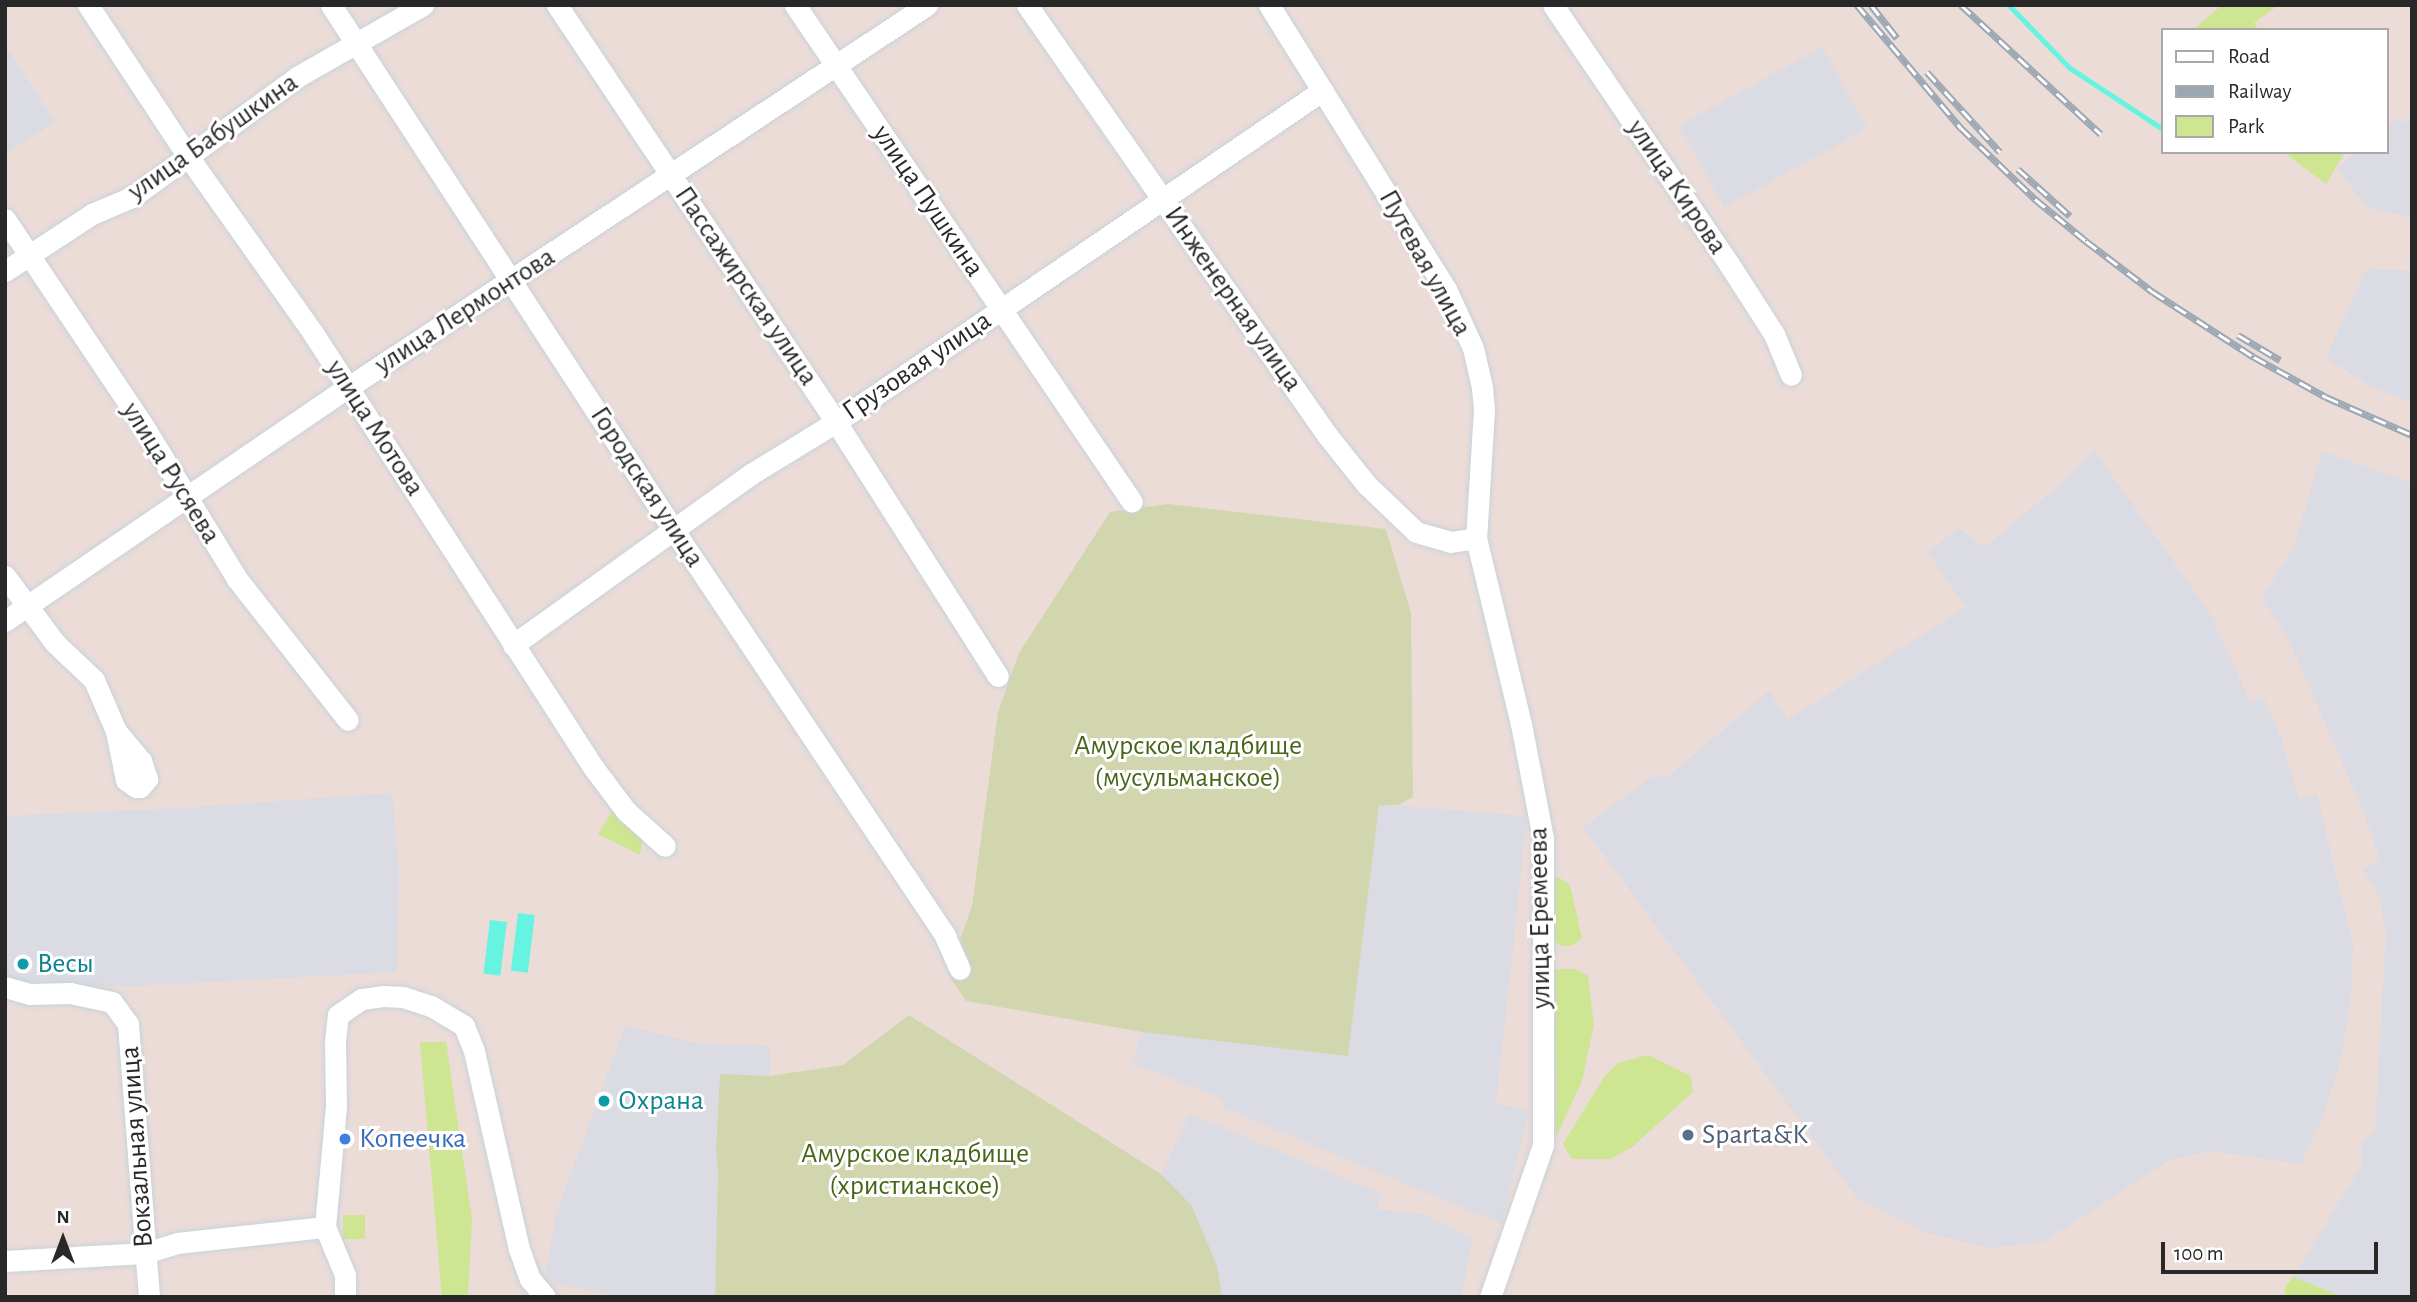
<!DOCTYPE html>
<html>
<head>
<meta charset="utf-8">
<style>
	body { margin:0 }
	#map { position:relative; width:2417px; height:1302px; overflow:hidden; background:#ebdcd8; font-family:"Alegreya Sans",sans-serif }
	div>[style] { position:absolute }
	.industrial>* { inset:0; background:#dadbe3; transform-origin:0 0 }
	.green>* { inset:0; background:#cee592; transform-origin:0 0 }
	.cemetery>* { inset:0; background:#d1d6af }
	.water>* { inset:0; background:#66f3e1; transform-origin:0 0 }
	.stream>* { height:4.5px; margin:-2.25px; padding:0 2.25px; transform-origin:2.25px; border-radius:2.25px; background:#66f3e1 }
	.roads { filter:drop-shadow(0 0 2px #c7d2db) drop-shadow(0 0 2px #c7d2db) }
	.minor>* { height:21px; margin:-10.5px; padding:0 10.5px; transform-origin:10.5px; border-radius:10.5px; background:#fff }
	.rail>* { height:7px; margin-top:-3.5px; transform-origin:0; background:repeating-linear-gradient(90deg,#fff 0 13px,#9ba8b3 0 26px); box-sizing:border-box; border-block:2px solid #9ba8b3 }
	.dots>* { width:19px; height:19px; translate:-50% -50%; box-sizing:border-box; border:4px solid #fff; border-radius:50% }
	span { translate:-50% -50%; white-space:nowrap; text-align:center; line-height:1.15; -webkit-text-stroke:6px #fff; paint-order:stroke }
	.street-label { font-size:28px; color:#282828 }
	.park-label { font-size:28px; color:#466616 }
	.culture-label { font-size:28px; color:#0d838f }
	.left { translate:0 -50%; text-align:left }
	.service-label { font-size:28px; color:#4e5e75 }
	.shop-label { font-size:28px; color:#366cbe }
	.frame { position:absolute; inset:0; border:7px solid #282828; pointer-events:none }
	.legend { position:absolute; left:2161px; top:28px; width:228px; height:126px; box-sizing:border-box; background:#fff; border:2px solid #a9a9a9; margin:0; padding:9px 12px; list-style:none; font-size:21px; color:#282828 }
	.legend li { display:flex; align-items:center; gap:14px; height:35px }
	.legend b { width:35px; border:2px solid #a9a9a9 }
	.north { position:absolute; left:28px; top:1204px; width:70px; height:70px; -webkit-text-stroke:5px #fff; paint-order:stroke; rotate:0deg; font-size:19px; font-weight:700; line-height:28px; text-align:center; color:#282828 }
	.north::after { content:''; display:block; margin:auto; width:24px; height:32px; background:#282828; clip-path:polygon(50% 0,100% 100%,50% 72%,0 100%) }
	.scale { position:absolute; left:2161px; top:1242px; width:217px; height:32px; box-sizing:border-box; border:4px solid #282828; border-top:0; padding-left:9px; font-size:21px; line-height:24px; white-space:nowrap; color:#282828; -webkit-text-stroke:5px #fff; paint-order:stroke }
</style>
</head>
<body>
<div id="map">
	<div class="industrial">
		<i style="clip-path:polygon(5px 45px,55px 122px,5px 154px)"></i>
		<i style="left:1822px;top:47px;width:93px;height:163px;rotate:61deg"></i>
		<i style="clip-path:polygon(2412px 117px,2412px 218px,2368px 208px,2337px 168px,2357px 152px,2387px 152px,2387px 127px,2398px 118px,2403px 123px)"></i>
		<i style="clip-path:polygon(2366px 269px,2412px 271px,2412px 403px,2370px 386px,2326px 358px)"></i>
		<i style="clip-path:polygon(2094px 450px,2210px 613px,2250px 702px,2264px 698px,2281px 738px,2299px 798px,2317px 795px,2353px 944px,2351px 998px,2341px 1059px,2325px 1111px,2301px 1164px,2211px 1151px,2170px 1160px,2043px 1242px,1990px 1248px,1926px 1232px,1857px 1198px,1583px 827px,1656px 774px,1665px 779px,1769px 691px,1788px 720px,1966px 607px,1928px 553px,1958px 528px,1985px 547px,2056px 488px)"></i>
		<i style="clip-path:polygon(2322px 451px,2412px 483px,2412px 1297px,2343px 1297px,2293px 1277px,2362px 1165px,2361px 1143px,2375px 1132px,2386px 931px,2378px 894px,2363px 870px,2380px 860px,2364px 813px,2290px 642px,2262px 598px,2294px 547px)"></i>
		<i style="clip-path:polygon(392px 793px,399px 872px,397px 972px,134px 986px,37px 986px,5px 976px,5px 816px,183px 808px)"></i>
		<i style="clip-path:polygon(1379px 804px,1527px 816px,1496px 1104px,1529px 1110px,1502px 1224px,1222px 1107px,1223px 1099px,1132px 1063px,1142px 1032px,1348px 1056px)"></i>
		<i style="clip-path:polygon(625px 1026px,696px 1043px,770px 1046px,770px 1076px,720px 1074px,716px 1151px,718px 1170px,715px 1297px,618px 1297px,544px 1281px,556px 1214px)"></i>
		<i style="clip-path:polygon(1190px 1114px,1381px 1194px,1377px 1209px,1426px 1215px,1473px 1238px,1461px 1297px,1222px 1297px,1217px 1266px,1192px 1206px,1161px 1174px)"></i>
	</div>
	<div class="green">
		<i style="clip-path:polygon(2222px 5px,2275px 5px,2276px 7px,2254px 23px,2259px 30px,2193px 30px)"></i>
		<i style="clip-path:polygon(2283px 152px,2345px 152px,2326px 184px)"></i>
		<i style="clip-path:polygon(614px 808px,643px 838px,640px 855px,598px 834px)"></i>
		<i style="clip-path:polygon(1558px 877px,1570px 885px,1582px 938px,1571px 946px,1562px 946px,1552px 940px,1553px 878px)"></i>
		<i style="clip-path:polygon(1554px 969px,1576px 969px,1588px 976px,1594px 1025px,1582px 1081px,1556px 1137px)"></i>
		<i style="clip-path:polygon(420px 1042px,446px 1042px,472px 1219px,468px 1297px,442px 1297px)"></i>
		<i style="clip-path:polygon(1648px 1055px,1691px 1076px,1693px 1092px,1631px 1148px,1610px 1159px,1572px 1159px,1563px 1144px,1605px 1076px,1618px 1063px)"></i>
		<i style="left:343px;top:1215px;width:22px;height:24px"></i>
		<i style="clip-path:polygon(2293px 1277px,2343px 1297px,2285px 1297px,2285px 1287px)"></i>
	</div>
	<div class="cemetery">
		<i style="clip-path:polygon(1168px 504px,1386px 529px,1411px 613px,1413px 797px,1398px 805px,1379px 805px,1348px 1056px,1142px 1032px,966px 1001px,948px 974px,972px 906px,998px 712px,1019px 653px,1110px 512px)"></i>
		<i style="clip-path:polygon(909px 1015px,1161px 1174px,1192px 1206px,1217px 1266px,1222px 1297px,715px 1297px,718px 1170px,716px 1151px,720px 1074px,770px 1076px,843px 1065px)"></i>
	</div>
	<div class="water">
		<i style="left:518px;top:913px;width:17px;height:58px;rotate:7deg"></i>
		<i style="left:490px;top:920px;width:17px;height:54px;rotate:7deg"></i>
	</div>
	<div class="stream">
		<i style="left:2009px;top:5px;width:88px;rotate:45.9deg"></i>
		<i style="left:2070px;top:68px;width:111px;rotate:33.3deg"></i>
	</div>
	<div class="roads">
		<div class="minor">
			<i style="left:88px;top:5px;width:180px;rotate:56.6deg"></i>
			<i style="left:187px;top:155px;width:218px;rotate:54.7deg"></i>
			<i style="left:313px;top:333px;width:516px;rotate:57.17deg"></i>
			<i style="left:593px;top:767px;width:55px;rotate:53.1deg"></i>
			<i style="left:626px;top:811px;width:52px;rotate:41.9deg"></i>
			<i style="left:331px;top:5px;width:626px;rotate:56.87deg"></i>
			<i style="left:673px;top:529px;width:490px;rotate:56.2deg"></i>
			<i style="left:945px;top:936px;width:36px;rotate:66deg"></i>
			<i style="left:557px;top:5px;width:502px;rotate:56.21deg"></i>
			<i style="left:836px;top:422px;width:301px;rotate:57.5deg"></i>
			<i style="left:795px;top:5px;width:600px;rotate:55.86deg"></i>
			<i style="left:1027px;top:5px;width:524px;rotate:55.1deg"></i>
			<i style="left:1327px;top:435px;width:63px;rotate:51.5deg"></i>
			<i style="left:1366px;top:484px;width:69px;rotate:43.8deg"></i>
			<i style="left:1416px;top:532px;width:36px;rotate:16deg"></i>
			<i style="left:1451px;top:542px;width:25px;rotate:-9deg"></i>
			<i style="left:1269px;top:5px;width:335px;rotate:58.1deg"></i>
			<i style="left:1446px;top:289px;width:65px;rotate:65.4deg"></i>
			<i style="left:1473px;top:348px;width:40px;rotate:77deg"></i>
			<i style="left:1482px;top:387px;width:22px;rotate:85deg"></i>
			<i style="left:1484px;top:409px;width:129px;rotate:93.5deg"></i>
			<i style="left:1476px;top:538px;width:191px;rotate:76.4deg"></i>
			<i style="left:1521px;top:724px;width:116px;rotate:79.1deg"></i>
			<i style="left:1543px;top:838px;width:307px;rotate:90deg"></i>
			<i style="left:1543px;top:1145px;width:161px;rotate:109.2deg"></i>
			<i style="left:1553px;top:5px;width:313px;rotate:55.8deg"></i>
			<i style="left:1729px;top:264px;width:83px;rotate:57.3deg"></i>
			<i style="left:1774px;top:334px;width:44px;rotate:67.5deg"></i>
			<i style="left:5px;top:219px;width:250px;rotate:56.2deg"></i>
			<i style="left:144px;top:427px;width:178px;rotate:58.5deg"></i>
			<i style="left:237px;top:579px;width:179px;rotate:51.8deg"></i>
			<i style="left:5px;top:271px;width:104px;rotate:-33.2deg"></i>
			<i style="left:92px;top:214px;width:43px;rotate:-23deg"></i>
			<i style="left:132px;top:197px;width:204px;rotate:-36deg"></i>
			<i style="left:297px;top:77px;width:145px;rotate:-29.7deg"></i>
			<i style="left:5px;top:576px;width:84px;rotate:53.3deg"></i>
			<i style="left:55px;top:643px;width:54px;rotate:43.5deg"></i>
			<i style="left:94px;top:680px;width:56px;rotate:66.7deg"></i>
			<i style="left:116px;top:731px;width:50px;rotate:78.5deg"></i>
			<i style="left:126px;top:780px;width:12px;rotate:35deg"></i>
			<i style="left:136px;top:787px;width:4px"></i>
			<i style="left:140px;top:787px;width:11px;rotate:-49deg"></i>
			<i style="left:147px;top:779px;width:19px;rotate:-108deg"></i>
			<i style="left:141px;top:761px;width:39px;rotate:-130deg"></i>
			<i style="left:5px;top:621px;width:414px;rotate:-34.3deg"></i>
			<i style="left:347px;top:388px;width:695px;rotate:-33.44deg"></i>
			<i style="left:513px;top:645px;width:293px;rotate:-35.7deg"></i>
			<i style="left:751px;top:474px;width:100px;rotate:-31.5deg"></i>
			<i style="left:836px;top:422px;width:589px;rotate:-34.28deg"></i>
			<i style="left:5px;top:987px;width:26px;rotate:16deg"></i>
			<i style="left:30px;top:994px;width:40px;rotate:-1.4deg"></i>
			<i style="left:70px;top:993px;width:43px;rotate:12.1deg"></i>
			<i style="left:112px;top:1002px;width:27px;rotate:54deg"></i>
			<i style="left:128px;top:1024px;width:274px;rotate:85.6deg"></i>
			<i style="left:5px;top:1261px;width:140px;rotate:-3.3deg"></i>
			<i style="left:145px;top:1253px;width:34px;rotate:-17deg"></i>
			<i style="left:177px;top:1243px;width:149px;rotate:-6.2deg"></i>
			<i style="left:345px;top:1297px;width:22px;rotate:-90deg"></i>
			<i style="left:345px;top:1275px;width:52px;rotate:-112.6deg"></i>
			<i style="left:325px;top:1227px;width:122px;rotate:-84.8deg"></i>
			<i style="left:336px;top:1105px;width:63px;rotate:-90.9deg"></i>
			<i style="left:335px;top:1042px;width:27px;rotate:-84deg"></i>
			<i style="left:338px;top:1015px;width:29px;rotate:-34deg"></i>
			<i style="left:362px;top:999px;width:21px;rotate:-8deg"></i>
			<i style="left:383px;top:996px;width:20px;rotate:3deg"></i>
			<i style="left:403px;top:997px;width:29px;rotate:18deg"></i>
			<i style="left:431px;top:1006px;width:39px;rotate:31deg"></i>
			<i style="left:464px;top:1026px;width:27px;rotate:68deg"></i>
			<i style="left:474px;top:1051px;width:203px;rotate:77.2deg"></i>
			<i style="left:519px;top:1249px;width:32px;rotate:70deg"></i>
			<i style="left:530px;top:1279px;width:23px;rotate:50deg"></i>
		</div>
	</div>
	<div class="rail">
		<i style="left:1857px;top:5px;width:161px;rotate:49.8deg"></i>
		<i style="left:1961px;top:128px;width:103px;rotate:43.8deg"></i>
		<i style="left:2035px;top:199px;width:66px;rotate:39.5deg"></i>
		<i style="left:2086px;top:241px;width:84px;rotate:37.3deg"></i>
		<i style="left:2153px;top:292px;width:120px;rotate:32.8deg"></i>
		<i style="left:2254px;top:357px;width:82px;rotate:29.1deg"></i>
		<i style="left:2326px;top:397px;width:94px;rotate:23.8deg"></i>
		<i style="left:1871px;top:5px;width:42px;rotate:51.8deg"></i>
		<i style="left:1961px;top:5px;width:190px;rotate:42.7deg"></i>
		<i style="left:1927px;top:72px;width:108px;rotate:47.6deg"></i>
		<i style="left:2018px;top:169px;width:70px;rotate:42.1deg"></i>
		<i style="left:2238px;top:335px;width:49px;rotate:30.8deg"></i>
	</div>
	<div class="dots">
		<i style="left:23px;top:964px;background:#0f9aa8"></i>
		<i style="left:604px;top:1101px;background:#0f9aa8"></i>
		<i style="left:1688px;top:1135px;background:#5c6f8a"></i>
		<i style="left:345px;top:1139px;background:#3f7fe0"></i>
	</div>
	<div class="street-label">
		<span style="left:213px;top:137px;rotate:-35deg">улица Бабушкина</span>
		<span style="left:1677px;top:187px;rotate:56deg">улица Кирова</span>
		<span style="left:928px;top:201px;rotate:56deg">улица Пушкина</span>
		<span style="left:1425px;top:263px;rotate:61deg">Путевая улица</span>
		<span style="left:746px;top:286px;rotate:56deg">Пассажирская улица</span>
		<span style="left:1233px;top:299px;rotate:55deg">Инженерная улица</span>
		<span style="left:465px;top:311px;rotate:-33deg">улица Лермонтова</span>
		<span style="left:917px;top:366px;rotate:-34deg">Грузовая улица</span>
		<span style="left:375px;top:428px;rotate:57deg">улица Мотова</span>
		<span style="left:171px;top:473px;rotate:58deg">улица Русяева</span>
		<span style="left:647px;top:487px;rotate:57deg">Городская улица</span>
		<span style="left:1540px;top:918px;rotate:-91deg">улица Еремеева</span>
		<span style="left:137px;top:1147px;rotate:-94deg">Вокзальная улица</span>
	</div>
	<div class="park-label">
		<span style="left:1188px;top:762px">Амурское кладбище<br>(мусульманское)</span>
		<span style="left:915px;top:1170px">Амурское кладбище<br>(христианское)</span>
	</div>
	<div class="culture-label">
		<span class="left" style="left:37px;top:964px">Весы</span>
		<span class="left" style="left:618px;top:1101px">Охрана</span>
	</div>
	<div class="service-label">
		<span class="left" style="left:1702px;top:1135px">Sparta&amp;K</span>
	</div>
	<div class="shop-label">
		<span class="left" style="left:359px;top:1139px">Копеечка</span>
	</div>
	<div class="frame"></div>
	<ul class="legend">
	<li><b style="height:9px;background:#fff"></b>Road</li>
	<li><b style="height:9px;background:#9ba8b3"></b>Railway</li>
	<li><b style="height:19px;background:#cee592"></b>Park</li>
	</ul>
	<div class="north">N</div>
	<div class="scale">100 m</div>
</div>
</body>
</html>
